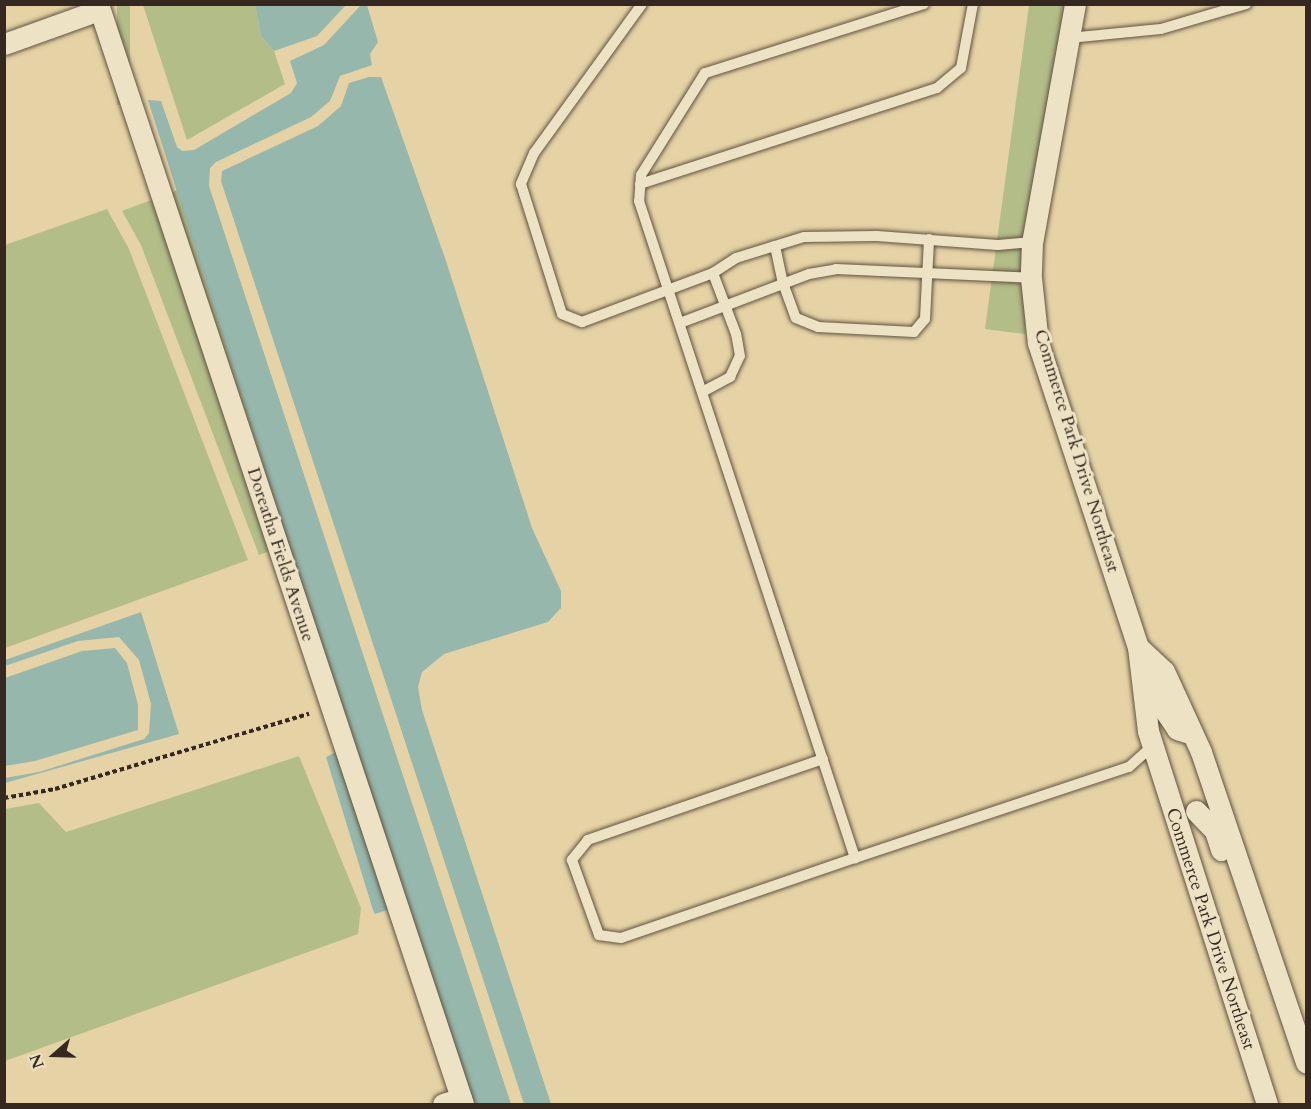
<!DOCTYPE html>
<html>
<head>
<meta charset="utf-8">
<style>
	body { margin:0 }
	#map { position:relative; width:1311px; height:1109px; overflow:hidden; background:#e5d3a5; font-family:Cardo,serif }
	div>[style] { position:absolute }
	.green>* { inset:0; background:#b2bd88; transform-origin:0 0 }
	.water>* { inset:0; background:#96b7ac }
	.path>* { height:4px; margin-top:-2px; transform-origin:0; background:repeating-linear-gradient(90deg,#342821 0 4.5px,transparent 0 7.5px) }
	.roads { filter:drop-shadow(0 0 2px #605342) drop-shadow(0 0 2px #605342) }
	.lane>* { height:10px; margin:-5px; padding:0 5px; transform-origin:5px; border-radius:5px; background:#eee2c4 }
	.street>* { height:21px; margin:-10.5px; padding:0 10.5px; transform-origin:10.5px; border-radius:10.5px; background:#eee2c4 }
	span { translate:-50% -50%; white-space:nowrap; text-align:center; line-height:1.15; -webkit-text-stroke:6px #eee2c4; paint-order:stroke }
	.street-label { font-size:18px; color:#342821 }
	.frame { position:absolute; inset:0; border:6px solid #342821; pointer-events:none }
	.north { position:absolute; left:24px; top:1025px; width:60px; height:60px; -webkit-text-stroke:4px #eee2c4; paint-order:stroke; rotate:250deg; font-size:16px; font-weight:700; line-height:24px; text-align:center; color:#342821 }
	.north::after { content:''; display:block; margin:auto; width:21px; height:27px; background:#342821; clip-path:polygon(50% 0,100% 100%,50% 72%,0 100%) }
</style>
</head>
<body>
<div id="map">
	<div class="green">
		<i style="left:117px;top:5px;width:13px;height:100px"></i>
		<i style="clip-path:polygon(143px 5px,255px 5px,261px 36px,274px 51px,285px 84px,187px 140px)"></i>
		<i style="clip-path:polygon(1029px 5px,1075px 5px,1042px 162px,1025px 334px,985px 329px)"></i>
		<i style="clip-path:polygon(178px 190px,289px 544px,259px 555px,141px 245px,122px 211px)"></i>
		<i style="clip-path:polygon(107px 209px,129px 249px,248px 560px,5px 648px,5px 245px)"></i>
		<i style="clip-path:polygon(299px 756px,361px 908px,358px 934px,5px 1061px,5px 809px,39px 803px,66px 832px)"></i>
	</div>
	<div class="water">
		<i style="clip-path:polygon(255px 5px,255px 4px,346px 5px,317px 36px,274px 51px,261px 36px)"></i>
		<i style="clip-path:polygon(361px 5px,367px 5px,378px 42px,370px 54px,372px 65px,340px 76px,330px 101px,311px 117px,216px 162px,210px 168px,209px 186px,511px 1104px,473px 1104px,402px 905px,375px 914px,373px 910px,326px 757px,352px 744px,148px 100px,161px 101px,177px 147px,182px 151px,194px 150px,291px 93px,297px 83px,290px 61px,324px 45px)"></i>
		<i style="clip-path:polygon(369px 77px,381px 77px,445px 258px,532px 528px,561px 591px,561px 608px,548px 622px,444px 654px,422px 672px,418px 687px,422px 710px,551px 1104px,524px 1104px,221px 181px,222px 171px,318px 126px,341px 106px,349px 83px)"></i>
		<i style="clip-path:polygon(141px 612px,179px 734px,5px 783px,5px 778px,39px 772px,144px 739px,149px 733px,151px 704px,139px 660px,119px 637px,78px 641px,5px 666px,5px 660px)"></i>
		<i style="clip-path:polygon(115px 648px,127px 663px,138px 705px,138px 730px,35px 761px,5px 766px,5px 678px,82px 651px)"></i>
	</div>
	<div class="path">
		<i style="left:4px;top:798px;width:52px;rotate:-10deg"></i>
		<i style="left:55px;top:789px;width:265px;rotate:-16.5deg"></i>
	</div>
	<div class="roads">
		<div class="lane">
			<i style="left:642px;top:4px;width:184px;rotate:125.9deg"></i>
			<i style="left:534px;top:153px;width:34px;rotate:113deg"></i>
			<i style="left:521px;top:184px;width:136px;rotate:72.5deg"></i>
			<i style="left:562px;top:314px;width:22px;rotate:22deg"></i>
			<i style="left:582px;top:322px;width:140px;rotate:-20.5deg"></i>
			<i style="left:713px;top:273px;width:27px;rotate:-33deg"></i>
			<i style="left:736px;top:258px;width:71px;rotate:-17.2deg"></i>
			<i style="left:804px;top:237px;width:73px;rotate:-0.8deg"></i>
			<i style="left:877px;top:236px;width:121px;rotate:4.3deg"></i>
			<i style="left:998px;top:245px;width:34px;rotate:-5deg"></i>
			<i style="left:924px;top:4px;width:230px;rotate:162.5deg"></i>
			<i style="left:705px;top:73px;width:120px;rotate:122.1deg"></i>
			<i style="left:641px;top:175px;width:26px;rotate:94deg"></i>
			<i style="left:639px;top:201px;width:692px;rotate:71.8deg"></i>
			<i style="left:855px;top:858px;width:289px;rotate:-18.4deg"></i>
			<i style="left:1129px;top:767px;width:31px;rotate:-42deg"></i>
			<i style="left:1069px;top:38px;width:92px;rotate:-5.6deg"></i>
			<i style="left:1161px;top:29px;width:89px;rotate:-16.4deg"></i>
			<i style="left:640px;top:184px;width:312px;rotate:-17.9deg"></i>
			<i style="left:937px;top:88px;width:31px;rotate:-40deg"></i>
			<i style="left:961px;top:68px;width:65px;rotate:-79.4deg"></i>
			<i style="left:775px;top:246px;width:38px;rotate:78deg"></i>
			<i style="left:783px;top:283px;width:37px;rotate:70deg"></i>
			<i style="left:796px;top:318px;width:24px;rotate:22deg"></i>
			<i style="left:818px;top:327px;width:96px;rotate:3deg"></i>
			<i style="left:914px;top:332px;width:17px;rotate:-50deg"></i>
			<i style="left:925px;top:319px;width:80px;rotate:-87.1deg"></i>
			<i style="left:680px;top:323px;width:138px;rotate:-20.8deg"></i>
			<i style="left:809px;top:274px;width:27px;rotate:-10deg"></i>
			<i style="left:836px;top:269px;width:195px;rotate:2.6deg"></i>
			<i style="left:704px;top:391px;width:30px;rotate:-28deg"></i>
			<i style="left:730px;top:377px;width:23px;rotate:-65deg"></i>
			<i style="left:740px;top:356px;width:22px;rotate:-100deg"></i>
			<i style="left:736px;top:334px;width:65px;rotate:-110.7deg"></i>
			<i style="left:823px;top:759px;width:249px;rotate:161deg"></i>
			<i style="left:588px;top:840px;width:26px;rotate:129deg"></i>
			<i style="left:572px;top:860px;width:80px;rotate:70.2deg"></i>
			<i style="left:599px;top:935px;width:22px;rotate:8deg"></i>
			<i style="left:621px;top:938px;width:247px;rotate:-18.9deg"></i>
		</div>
		<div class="street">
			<i style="left:98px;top:4px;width:1159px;rotate:71.64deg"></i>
			<i style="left:1075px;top:4px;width:242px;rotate:100.2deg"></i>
			<i style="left:1032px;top:242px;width:36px;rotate:92deg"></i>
			<i style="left:1031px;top:278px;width:65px;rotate:83.9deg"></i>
			<i style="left:1038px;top:343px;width:320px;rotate:71.8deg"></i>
			<i style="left:1138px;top:647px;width:85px;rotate:83.2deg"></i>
			<i style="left:1148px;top:731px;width:392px;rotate:72.3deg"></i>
			<i style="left:4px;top:44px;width:101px;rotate:-19.7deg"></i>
			<i style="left:1138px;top:647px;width:35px;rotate:43deg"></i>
			<i style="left:1164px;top:671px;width:89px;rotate:65.4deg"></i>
			<i style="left:1201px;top:752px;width:328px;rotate:71.3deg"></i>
			<i style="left:1147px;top:666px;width:48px;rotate:68.2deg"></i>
			<i style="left:1165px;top:711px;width:22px;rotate:56deg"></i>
			<i style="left:1177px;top:729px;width:13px;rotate:18deg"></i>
			<i style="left:1196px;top:811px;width:28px;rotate:46deg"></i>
			<i style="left:1215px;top:831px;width:20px;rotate:72deg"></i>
			<i style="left:443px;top:1104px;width:19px;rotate:-18deg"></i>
		</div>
	</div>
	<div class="street-label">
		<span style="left:1076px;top:451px;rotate:73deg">Commerce Park Drive Northeast</span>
		<span style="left:280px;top:555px;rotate:72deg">Doreatha Fields Avenue</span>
		<span style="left:1210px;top:929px;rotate:72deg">Commerce Park Drive Northeast</span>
	</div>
	<div class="frame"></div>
	<div class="north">N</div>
</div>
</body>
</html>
